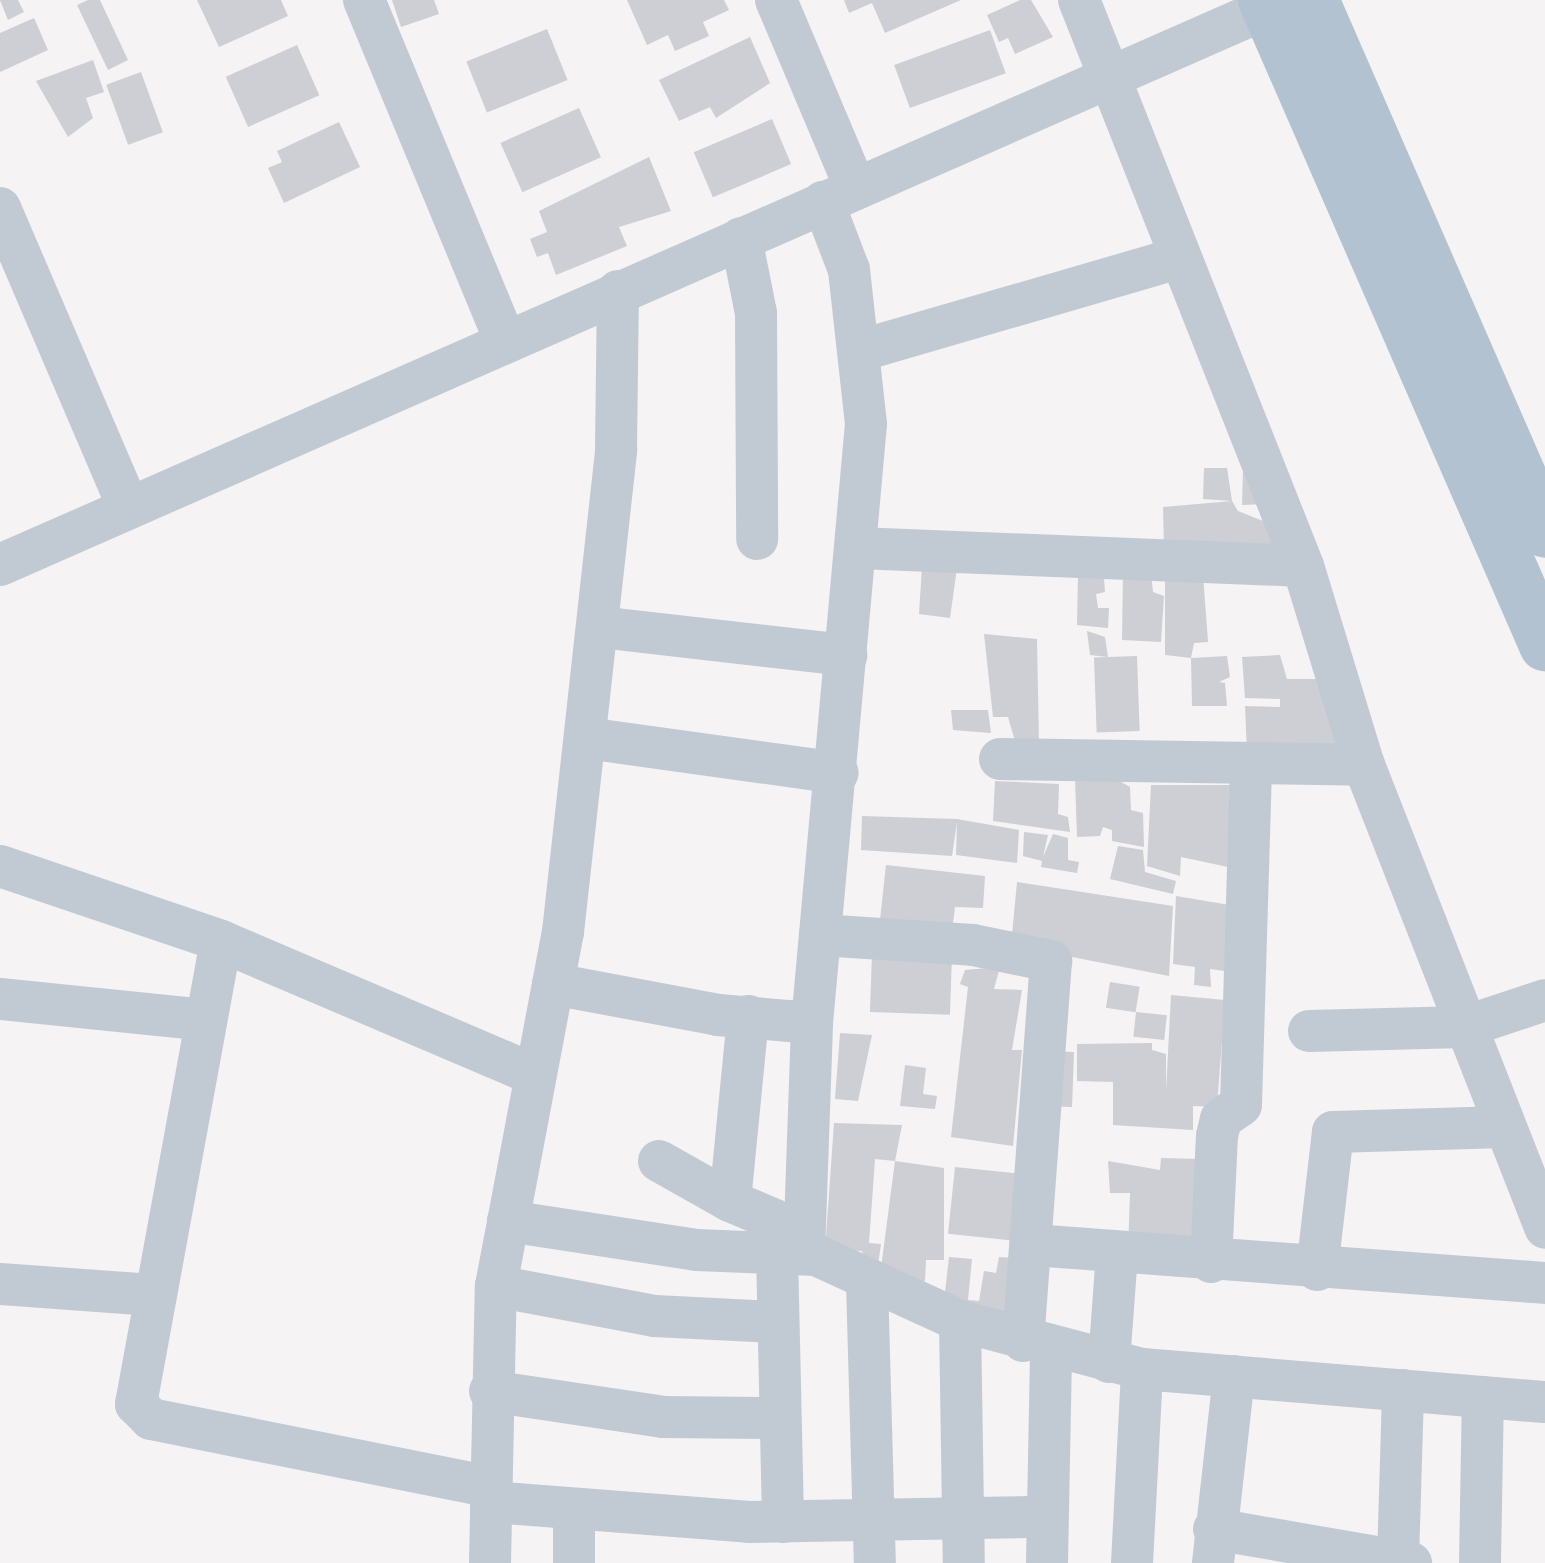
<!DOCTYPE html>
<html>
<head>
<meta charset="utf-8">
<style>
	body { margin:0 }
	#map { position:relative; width:1545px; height:1563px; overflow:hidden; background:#f5f3f3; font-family:Inter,sans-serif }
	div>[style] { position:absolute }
	.building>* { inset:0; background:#cdcfd5; transform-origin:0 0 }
	.minor>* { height:42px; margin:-21px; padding:0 21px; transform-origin:21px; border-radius:21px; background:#c1cad2 }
	.major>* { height:52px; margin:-26px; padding:0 26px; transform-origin:26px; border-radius:26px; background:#b3c2d1 }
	span { translate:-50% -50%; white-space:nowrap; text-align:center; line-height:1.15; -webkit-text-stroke:8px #fff; paint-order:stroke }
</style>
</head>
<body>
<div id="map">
	<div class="building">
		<i style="clip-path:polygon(0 0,18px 0,24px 12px,8px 20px)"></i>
		<i style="clip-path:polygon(88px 0,100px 0,128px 60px,108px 70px,77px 5px)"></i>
		<i style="clip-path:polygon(197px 0,281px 0,288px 16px,219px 47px)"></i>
		<i style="clip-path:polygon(392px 0,434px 0,439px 14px,401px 27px)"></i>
		<i style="clip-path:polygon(627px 0,724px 0,729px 10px,703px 22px,709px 36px,675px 51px,668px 35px,647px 45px)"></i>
		<i style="clip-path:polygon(844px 0,961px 0,885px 33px,872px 3px,849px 13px)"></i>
		<i style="clip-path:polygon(1020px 0,1031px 0,1053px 37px,1015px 54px,1008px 38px,999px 42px,987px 15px)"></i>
		<i style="clip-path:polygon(34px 18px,48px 50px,0 72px,0 33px)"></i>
		<i style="left:547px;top:29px;width:55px;height:87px;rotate:68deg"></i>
		<i style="left:990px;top:30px;width:46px;height:102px;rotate:70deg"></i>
		<i style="clip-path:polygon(750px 37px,770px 83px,716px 118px,710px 107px,679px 121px,659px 80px)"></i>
		<i style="left:297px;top:45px;width:55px;height:78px;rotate:66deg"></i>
		<i style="clip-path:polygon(93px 60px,104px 92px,86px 98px,93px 118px,68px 137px,36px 81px)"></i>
		<i style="left:141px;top:72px;width:64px;height:37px;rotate:70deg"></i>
		<i style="left:579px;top:108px;width:54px;height:86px;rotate:66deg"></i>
		<i style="left:772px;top:119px;width:49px;height:85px;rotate:67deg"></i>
		<i style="clip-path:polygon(339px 122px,360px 167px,284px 203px,268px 168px,282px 162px,277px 151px)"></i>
		<i style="clip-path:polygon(649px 157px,671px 211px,619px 227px,627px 246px,556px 275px,548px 253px,537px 257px,530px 239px,547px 232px,539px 211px)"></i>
		<i style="clip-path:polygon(1204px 468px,1227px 468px,1232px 501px,1203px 499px)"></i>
		<i style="clip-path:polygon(1243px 470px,1267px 504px,1242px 505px)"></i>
		<i style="clip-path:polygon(1232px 501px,1238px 511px,1268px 523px,1280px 555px,1164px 549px,1163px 507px)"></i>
		<i style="clip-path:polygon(922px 567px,957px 568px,950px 618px,919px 614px)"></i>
		<i style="clip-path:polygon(1123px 570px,1151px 573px,1153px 592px,1164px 596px,1161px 642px,1122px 640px)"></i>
		<i style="clip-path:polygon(1203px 574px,1208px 642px,1194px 643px,1191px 658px,1165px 655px,1165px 577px)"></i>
		<i style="clip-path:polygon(1078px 575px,1104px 578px,1105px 592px,1096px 594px,1098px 608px,1109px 608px,1108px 628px,1077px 625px)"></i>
		<i style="clip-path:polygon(1087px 631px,1105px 637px,1108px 657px,1090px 655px)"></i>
		<i style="clip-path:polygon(984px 634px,1037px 639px,1039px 743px,1015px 741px,1008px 717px,993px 717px)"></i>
		<i style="clip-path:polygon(1280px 655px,1287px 679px,1323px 679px,1343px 749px,1247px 752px,1245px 706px,1280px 707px,1280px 699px,1245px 698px,1242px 657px)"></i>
		<i style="left:1137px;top:656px;width:75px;height:43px;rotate:88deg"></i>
		<i style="clip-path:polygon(1227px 656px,1230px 677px,1219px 682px,1225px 683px,1227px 706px,1192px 706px,1191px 658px)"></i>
		<i style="clip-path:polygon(951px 710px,988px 710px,991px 733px,953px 730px)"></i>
		<i style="clip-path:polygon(1075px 778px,1116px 779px,1130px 787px,1131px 810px,1143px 813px,1144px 847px,1112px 841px,1112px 830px,1103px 827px,1100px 836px,1077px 837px)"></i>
		<i style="clip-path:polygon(995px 781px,1059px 784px,1058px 814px,1068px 817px,1070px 832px,993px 821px)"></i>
		<i style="clip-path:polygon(1151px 785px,1236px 785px,1228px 867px,1181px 857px,1180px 876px,1147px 866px)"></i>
		<i style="clip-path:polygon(862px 816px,957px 819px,1019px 830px,1017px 863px,956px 855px,957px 822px,952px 856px,861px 850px)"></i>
		<i style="clip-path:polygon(1024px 832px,1048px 835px,1043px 857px,1053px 834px,1068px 838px,1068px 860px,1079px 862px,1077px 873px,1041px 867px,1042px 861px,1023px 856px)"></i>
		<i style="clip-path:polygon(1118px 846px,1143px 850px,1145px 872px,1176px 881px,1173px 894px,1110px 879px)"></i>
		<i style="clip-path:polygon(886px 865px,985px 876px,983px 908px,955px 907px,951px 939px,879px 929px)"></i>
		<i style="clip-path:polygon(1017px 882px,1173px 906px,1169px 976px,1011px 945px)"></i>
		<i style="clip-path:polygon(1176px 896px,1230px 905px,1224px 971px,1210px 969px,1211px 987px,1194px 985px,1195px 967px,1173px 964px)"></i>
		<i style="left:872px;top:954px;width:80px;height:58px;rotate:2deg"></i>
		<i style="clip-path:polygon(1000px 967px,994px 989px,1022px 990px,1012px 1050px,1022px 1050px,1013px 1146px,951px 1137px,968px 987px,960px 984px,965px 970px)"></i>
		<i style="left:1110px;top:982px;width:30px;height:26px;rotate:9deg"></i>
		<i style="clip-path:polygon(1171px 995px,1225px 1000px,1217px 1107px,1193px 1106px,1193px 1130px,1113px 1125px,1113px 1082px,1077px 1081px,1077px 1044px,1152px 1043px,1152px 1050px,1166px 1054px,1166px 1091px)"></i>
		<i style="left:1136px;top:1012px;width:31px;height:25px;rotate:6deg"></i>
		<i style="clip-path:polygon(840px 1033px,872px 1035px,858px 1101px,835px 1099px)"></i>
		<i style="left:1047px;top:1051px;width:27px;height:55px;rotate:2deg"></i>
		<i style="clip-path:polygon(905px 1065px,926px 1068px,923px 1094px,937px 1096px,935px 1109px,900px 1106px)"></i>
		<i style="clip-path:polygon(834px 1123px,902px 1125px,895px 1161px,875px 1159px,869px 1243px,881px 1244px,878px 1265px,867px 1265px,862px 1251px,825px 1250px)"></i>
		<i style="clip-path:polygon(1161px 1158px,1200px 1159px,1197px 1248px,1128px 1250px,1130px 1193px,1110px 1193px,1108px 1161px,1160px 1170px)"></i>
		<i style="clip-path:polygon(895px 1161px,944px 1168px,944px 1260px,926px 1260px,925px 1281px,879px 1283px)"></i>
		<i style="left:955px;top:1167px;width:67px;height:67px;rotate:6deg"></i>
		<i style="clip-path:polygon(949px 1257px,972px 1259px,968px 1300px,979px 1301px,984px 1271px,996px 1273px,999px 1257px,1015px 1258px,1007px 1328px,943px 1310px)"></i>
	</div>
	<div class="minor">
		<i style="left:364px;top:0;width:368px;rotate:67.5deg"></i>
		<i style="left:776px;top:0;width:205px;rotate:67.1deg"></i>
		<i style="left:1079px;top:0;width:609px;rotate:68.41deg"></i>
		<i style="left:1303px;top:566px;width:208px;rotate:73deg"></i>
		<i style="left:1364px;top:765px;width:497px;rotate:68.6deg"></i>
		<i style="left:0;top:208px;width:324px;rotate:66.8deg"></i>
		<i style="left:741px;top:238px;width:76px;rotate:78.7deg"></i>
		<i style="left:756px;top:313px;width:226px;rotate:89.7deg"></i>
		<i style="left:862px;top:350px;width:330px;rotate:-16.2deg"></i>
		<i style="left:857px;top:548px;width:446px;rotate:2.3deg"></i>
		<i style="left:0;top:565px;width:1405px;rotate:-23.72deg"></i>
		<i style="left:599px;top:627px;width:249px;rotate:6.5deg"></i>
		<i style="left:586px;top:738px;width:254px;rotate:7.9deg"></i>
		<i style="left:1000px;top:759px;width:364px;rotate:0.9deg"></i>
		<i style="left:0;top:866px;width:233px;rotate:18.7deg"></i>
		<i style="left:221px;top:941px;width:341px;rotate:23.1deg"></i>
		<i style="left:820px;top:935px;width:153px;rotate:3.7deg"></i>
		<i style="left:973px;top:945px;width:80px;rotate:11.6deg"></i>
		<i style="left:1051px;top:961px;width:381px;rotate:94.2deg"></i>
		<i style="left:221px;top:941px;width:471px;rotate:100.4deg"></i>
		<i style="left:136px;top:1404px;width:21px;rotate:45deg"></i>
		<i style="left:151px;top:1419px;width:347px;rotate:11.3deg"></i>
		<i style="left:553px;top:984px;width:168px;rotate:10.6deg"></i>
		<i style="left:718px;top:1015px;width:94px;rotate:4.9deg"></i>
		<i style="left:0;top:999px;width:206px;rotate:5.8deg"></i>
		<i style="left:1309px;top:1031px;width:155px;rotate:-1.5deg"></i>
		<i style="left:1464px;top:1027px;width:85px;rotate:-18.4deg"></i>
		<i style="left:659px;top:1161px;width:81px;rotate:29.4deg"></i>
		<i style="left:730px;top:1201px;width:79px;rotate:23deg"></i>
		<i style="left:730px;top:1201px;width:186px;rotate:-84.4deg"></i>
		<i style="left:508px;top:1221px;width:191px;rotate:8.7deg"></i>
		<i style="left:697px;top:1250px;width:119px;rotate:2.4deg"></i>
		<i style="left:816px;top:1255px;width:158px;rotate:24.6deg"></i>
		<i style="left:960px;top:1321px;width:188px;rotate:14.8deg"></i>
		<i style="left:1142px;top:1369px;width:404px;rotate:4.7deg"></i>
		<i style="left:1033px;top:1245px;width:513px;rotate:4.24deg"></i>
		<i style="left:777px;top:1254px;width:268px;rotate:88.7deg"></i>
		<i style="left:804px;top:1254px;width:231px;rotate:-88deg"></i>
		<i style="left:812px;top:1023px;width:601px;rotate:-84.85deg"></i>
		<i style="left:866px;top:424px;width:155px;rotate:-96.3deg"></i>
		<i style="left:849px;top:270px;width:73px;rotate:-110.9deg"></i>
		<i style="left:1211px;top:1262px;width:126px;rotate:-87.3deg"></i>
		<i style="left:1217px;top:1136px;width:17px;rotate:-77deg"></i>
		<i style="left:1221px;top:1119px;width:24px;rotate:-35deg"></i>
		<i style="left:1241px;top:1105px;width:340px;rotate:-88.3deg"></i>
		<i style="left:1317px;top:1270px;width:139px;rotate:-83.4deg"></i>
		<i style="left:1333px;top:1132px;width:172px;rotate:-1.7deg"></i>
		<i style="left:867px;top:1282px;width:281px;rotate:88.4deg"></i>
		<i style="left:0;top:1284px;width:153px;rotate:4.1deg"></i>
		<i style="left:496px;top:1286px;width:162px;rotate:10.7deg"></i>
		<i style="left:655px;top:1316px;width:119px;rotate:2.9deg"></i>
		<i style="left:960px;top:1321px;width:242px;rotate:89.1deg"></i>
		<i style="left:1109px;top:1362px;width:108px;rotate:-85.8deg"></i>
		<i style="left:490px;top:1391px;width:175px;rotate:8.5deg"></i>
		<i style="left:663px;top:1417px;width:116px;rotate:0.5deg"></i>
		<i style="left:491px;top:1502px;width:259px;rotate:4.4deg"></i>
		<i style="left:749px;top:1522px;width:296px;rotate:-1deg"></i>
		<i style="left:574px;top:1509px;width:54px;rotate:90deg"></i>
		<i style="left:1214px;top:1529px;width:200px;rotate:9.8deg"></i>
		<i style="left:1398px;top:1561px;width:171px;rotate:-88.3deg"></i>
		<i style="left:490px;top:1563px;width:277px;rotate:-88.8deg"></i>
		<i style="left:496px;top:1286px;width:360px;rotate:-79.3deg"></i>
		<i style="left:563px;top:932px;width:485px;rotate:-83.7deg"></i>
		<i style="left:616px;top:450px;width:159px;rotate:-89.3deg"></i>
		<i style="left:1047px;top:1563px;width:213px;rotate:-88.9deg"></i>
		<i style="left:1132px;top:1563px;width:194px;rotate:-87deg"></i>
		<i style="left:1213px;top:1563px;width:188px;rotate:-83.6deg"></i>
		<i style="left:1480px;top:1563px;width:166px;rotate:-89deg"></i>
	</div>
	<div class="major">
		<i style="left:1264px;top:0;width:704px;rotate:66.46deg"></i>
		<i style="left:1313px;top:0;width:580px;rotate:66.44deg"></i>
	</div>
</div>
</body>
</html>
